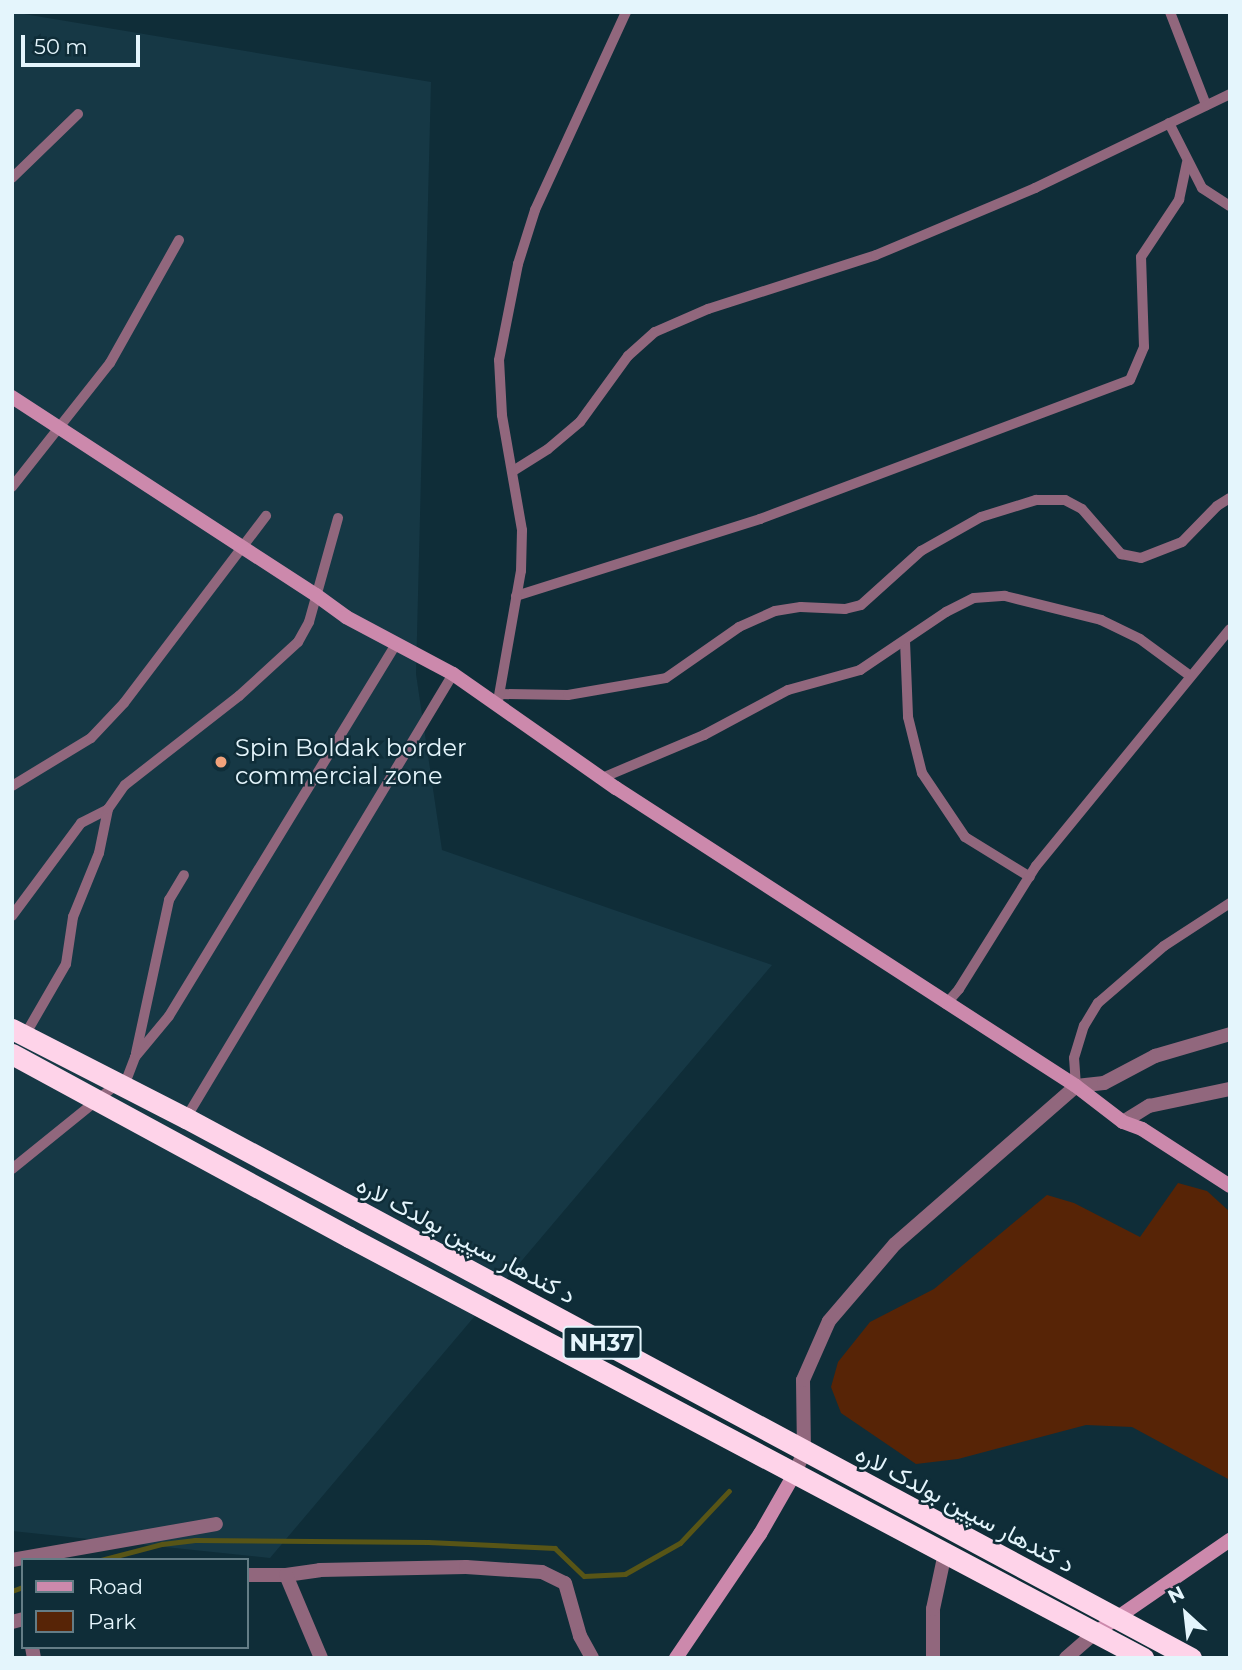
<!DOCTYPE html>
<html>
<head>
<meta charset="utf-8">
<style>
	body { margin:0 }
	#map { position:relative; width:1242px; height:1670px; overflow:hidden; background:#0f2d38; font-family:Montserrat,Vazirmatn,sans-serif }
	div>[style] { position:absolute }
	.built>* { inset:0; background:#163845 }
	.green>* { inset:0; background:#572406 }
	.stream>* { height:4.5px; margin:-2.25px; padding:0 2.25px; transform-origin:2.25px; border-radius:2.25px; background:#585516 }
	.lane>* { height:10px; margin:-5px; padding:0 5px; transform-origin:5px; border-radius:5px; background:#91677d }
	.street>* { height:14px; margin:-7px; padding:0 7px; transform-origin:7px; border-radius:7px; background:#91677d }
	.secondary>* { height:14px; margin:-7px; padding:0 7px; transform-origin:7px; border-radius:7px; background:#cc89ac }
	.highway>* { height:21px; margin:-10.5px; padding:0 10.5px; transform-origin:10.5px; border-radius:10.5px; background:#fed3e9 }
	.dots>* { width:19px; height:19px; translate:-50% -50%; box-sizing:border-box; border:4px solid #0f2d38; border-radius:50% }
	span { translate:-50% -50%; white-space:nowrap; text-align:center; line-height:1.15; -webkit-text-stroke:5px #0f2d38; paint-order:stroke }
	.shield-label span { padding:2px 5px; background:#0f2d38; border:2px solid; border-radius:5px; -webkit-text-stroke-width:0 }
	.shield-label { font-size:23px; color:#e4f5fc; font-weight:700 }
	.poi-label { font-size:24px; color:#e4f5fc }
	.left { translate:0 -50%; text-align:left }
	.street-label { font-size:24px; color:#e4f5fc }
	.frame { position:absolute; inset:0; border:14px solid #e4f5fc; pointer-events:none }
	.legend { position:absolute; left:21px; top:1558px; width:228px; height:91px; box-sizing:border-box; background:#0f2d38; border:2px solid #647d86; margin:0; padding:9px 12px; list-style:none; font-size:21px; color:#e4f5fc }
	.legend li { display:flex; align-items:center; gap:14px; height:35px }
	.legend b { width:35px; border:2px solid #647d86 }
	.north { position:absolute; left:1151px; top:1579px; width:70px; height:70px; -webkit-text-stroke:5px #0f2d38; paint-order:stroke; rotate:333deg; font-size:19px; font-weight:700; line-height:28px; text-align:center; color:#e4f5fc }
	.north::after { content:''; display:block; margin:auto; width:24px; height:32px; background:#e4f5fc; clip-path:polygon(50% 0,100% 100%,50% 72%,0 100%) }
	.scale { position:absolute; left:21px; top:35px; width:119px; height:32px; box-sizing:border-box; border:4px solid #e4f5fc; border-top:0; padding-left:9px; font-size:21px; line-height:24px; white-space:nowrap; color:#e4f5fc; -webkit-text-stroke:5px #0f2d38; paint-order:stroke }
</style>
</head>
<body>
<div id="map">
	<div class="built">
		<i style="clip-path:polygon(12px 12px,431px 82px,416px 674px,442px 850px,772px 965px,270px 1558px,12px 1531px)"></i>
	</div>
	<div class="green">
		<i style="clip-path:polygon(1178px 1183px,1207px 1191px,1230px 1212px,1230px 1480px,1132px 1427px,1086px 1425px,958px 1459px,916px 1464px,841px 1413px,831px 1387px,838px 1362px,870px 1322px,934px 1289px,1047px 1195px,1074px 1203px,1140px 1237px)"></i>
	</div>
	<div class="stream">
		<i style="left:101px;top:1560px;width:63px;rotate:-14.7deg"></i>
		<i style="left:162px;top:1544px;width:33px;rotate:-7deg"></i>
		<i style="left:195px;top:1540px;width:233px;rotate:0.5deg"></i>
		<i style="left:428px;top:1542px;width:127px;rotate:2.7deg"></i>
		<i style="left:555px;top:1548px;width:40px;rotate:44deg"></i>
		<i style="left:584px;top:1576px;width:41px;rotate:-2.8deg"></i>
		<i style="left:625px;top:1574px;width:63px;rotate:-29.4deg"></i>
		<i style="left:680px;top:1543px;width:71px;rotate:-46.7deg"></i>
		<i style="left:12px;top:1591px;width:12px;rotate:-20deg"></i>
	</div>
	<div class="lane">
		<i style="left:1170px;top:12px;width:100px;rotate:68.8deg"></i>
		<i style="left:1169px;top:123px;width:73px;rotate:63.1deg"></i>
		<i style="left:1202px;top:188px;width:33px;rotate:33deg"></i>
		<i style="left:12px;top:178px;width:92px;rotate:-44.1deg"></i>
		<i style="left:513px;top:471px;width:41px;rotate:-32.2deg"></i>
		<i style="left:548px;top:449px;width:42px;rotate:-40.2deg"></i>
		<i style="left:580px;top:422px;width:82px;rotate:-54deg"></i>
		<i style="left:628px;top:356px;width:36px;rotate:-42deg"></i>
		<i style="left:655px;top:332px;width:58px;rotate:-23.5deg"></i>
		<i style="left:708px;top:309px;width:176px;rotate:-17.8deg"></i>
		<i style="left:876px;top:255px;width:173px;rotate:-22.8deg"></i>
		<i style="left:1035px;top:188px;width:216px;rotate:-25.7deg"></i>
		<i style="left:12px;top:487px;width:158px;rotate:-51.7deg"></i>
		<i style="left:110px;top:363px;width:141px;rotate:-60.7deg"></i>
		<i style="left:516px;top:596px;width:256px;rotate:-17.5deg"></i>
		<i style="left:760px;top:519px;width:395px;rotate:-20.6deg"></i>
		<i style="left:1130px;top:380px;width:36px;rotate:-67deg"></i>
		<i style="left:1144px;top:347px;width:90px;rotate:-91.9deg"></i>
		<i style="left:1141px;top:257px;width:69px;rotate:-56.3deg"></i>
		<i style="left:1179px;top:200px;width:38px;rotate:-78deg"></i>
		<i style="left:905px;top:641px;width:76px;rotate:87.7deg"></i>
		<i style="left:908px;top:717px;width:58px;rotate:76deg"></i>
		<i style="left:922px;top:773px;width:77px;rotate:56.1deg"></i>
		<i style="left:965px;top:837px;width:76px;rotate:31.6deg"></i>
		<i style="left:500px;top:694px;width:68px;rotate:0.8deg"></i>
		<i style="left:568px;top:695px;width:99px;rotate:-9.8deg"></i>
		<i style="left:666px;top:678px;width:89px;rotate:-34.9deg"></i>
		<i style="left:739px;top:627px;width:39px;rotate:-24deg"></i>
		<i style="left:775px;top:611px;width:26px;rotate:-9deg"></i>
		<i style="left:801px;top:607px;width:44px;rotate:2.6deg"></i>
		<i style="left:845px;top:609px;width:16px;rotate:-14deg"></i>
		<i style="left:861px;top:605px;width:81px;rotate:-42deg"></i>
		<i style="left:921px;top:551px;width:69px;rotate:-29.5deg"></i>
		<i style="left:981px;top:517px;width:58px;rotate:-17.2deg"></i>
		<i style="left:1036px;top:500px;width:29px"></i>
		<i style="left:1065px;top:500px;width:19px;rotate:28deg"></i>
		<i style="left:1082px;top:509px;width:60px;rotate:49.1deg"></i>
		<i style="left:1121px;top:554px;width:20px;rotate:11deg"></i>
		<i style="left:1141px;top:558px;width:44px;rotate:-21.3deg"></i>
		<i style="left:1182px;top:542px;width:50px;rotate:-45.8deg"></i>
		<i style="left:1217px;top:506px;width:15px;rotate:-32deg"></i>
		<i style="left:498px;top:701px;width:132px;rotate:-80deg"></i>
		<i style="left:521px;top:571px;width:41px;rotate:-88.6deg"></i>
		<i style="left:522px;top:530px;width:117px;rotate:-99.9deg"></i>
		<i style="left:502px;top:415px;width:55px;rotate:-93.1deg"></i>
		<i style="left:499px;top:360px;width:98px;rotate:-78.8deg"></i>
		<i style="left:518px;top:264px;width:57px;rotate:-72.5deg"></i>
		<i style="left:535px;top:210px;width:218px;rotate:-65.3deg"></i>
		<i style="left:602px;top:778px;width:111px;rotate:-22.9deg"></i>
		<i style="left:704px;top:735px;width:95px;rotate:-28.2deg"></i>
		<i style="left:788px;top:690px;width:75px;rotate:-15.5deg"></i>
		<i style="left:860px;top:670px;width:104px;rotate:-34deg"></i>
		<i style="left:946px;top:612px;width:31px;rotate:-27deg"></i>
		<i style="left:974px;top:598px;width:31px;rotate:-4deg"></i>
		<i style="left:1005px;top:596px;width:99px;rotate:14deg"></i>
		<i style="left:1101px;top:620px;width:43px;rotate:26deg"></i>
		<i style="left:1140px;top:639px;width:61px;rotate:36.3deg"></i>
		<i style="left:12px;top:786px;width:92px;rotate:-31.3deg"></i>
		<i style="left:91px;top:738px;width:48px;rotate:-46.7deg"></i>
		<i style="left:124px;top:703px;width:235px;rotate:-52.8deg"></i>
		<i style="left:12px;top:916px;width:116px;rotate:-53.4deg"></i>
		<i style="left:81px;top:823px;width:30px;rotate:-27deg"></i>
		<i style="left:946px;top:1004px;width:20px;rotate:-49deg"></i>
		<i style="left:959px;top:989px;width:145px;rotate:-58deg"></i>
		<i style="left:1036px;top:866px;width:306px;rotate:-50.7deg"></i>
		<i style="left:25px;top:1035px;width:82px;rotate:-60deg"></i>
		<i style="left:66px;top:964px;width:48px;rotate:-81.5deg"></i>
		<i style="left:73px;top:917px;width:69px;rotate:-67.9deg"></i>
		<i style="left:99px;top:853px;width:45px;rotate:-78.4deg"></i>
		<i style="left:108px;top:809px;width:29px;rotate:-55deg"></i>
		<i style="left:125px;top:785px;width:145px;rotate:-38deg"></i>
		<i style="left:239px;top:696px;width:80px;rotate:-42.5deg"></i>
		<i style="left:298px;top:642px;width:23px;rotate:-61deg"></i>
		<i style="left:309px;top:622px;width:108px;rotate:-74.4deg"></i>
		<i style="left:136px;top:1053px;width:157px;rotate:-77.8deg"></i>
		<i style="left:169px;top:900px;width:29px;rotate:-59deg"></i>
		<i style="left:124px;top:1086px;width:31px;rotate:-69deg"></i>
		<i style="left:135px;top:1057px;width:53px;rotate:-50.3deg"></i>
		<i style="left:169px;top:1016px;width:436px;rotate:-58.6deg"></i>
		<i style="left:1076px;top:1086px;width:28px;rotate:-94deg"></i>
		<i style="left:1074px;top:1058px;width:34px;rotate:-73deg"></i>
		<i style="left:1084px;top:1026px;width:27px;rotate:-59deg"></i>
		<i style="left:1098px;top:1003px;width:87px;rotate:-40.8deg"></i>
		<i style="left:1164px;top:946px;width:79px;rotate:-33.1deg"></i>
		<i style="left:186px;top:1118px;width:518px;rotate:-58.98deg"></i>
		<i style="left:12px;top:1169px;width:135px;rotate:-39deg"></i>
	</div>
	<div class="street">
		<i style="left:1123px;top:1122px;width:31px;rotate:-32deg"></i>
		<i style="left:1149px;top:1106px;width:83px;rotate:-11.9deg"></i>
		<i style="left:795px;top:1473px;width:23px;rotate:-67deg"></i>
		<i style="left:804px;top:1452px;width:72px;rotate:-90.8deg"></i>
		<i style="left:803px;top:1380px;width:64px;rotate:-66.2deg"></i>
		<i style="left:829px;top:1321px;width:101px;rotate:-49.4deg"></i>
		<i style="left:895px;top:1244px;width:240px;rotate:-41.1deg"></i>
		<i style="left:1076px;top:1086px;width:28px;rotate:-6deg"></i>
		<i style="left:1104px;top:1083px;width:58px;rotate:-27.9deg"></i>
		<i style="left:1155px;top:1056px;width:78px;rotate:-16.3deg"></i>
		<i style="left:12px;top:1560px;width:207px;rotate:-10deg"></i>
		<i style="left:247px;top:1575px;width:39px"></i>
		<i style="left:286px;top:1575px;width:34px;rotate:-8deg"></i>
		<i style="left:320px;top:1570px;width:146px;rotate:-1.2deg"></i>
		<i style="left:466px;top:1567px;width:76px;rotate:3.8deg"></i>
		<i style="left:542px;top:1572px;width:25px;rotate:26deg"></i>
		<i style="left:565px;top:1583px;width:55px;rotate:74.2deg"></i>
		<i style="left:580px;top:1636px;width:25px;rotate:61deg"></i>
		<i style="left:286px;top:1575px;width:90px;rotate:67.1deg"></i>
		<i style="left:12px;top:1622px;width:11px;rotate:-15deg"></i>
		<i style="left:32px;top:1647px;width:11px;rotate:80deg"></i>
		<i style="left:933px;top:1658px;width:49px;rotate:-90deg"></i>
		<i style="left:933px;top:1609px;width:57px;rotate:-77.9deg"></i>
		<i style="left:1066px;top:1658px;width:38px;rotate:-41deg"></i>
	</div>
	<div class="secondary">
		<i style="left:12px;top:397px;width:363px;rotate:33.1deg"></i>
		<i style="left:316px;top:595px;width:37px;rotate:36deg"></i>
		<i style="left:346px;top:617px;width:121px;rotate:28deg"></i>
		<i style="left:453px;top:674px;width:199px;rotate:35deg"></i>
		<i style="left:616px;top:788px;width:548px;rotate:32.94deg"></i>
		<i style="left:1076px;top:1086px;width:59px;rotate:37.5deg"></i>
		<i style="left:1123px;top:1122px;width:20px;rotate:20deg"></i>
		<i style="left:1142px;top:1129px;width:105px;rotate:32.9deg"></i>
		<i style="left:1095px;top:1633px;width:164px;rotate:-34.6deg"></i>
		<i style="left:676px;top:1658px;width:150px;rotate:-55.9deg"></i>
		<i style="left:760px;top:1534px;width:70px;rotate:-60.2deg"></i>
	</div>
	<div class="highway">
		<i style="left:12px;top:1029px;width:195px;rotate:27.1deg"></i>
		<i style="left:186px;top:1118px;width:1141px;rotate:28.25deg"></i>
		<i style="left:12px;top:1054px;width:383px;rotate:28.5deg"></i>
		<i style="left:349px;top:1237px;width:899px;rotate:27.93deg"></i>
	</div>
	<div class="dots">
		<i style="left:221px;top:762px;background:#f1a27b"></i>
	</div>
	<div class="shield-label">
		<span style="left:602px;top:1343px">NH37</span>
	</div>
	<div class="poi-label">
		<span class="left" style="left:235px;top:762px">Spin Boldak border<br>commercial zone</span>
	</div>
	<div class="street-label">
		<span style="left:466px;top:1240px;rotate:28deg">د کندهار سپین بولدک لاره</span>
		<span style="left:965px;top:1509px;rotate:28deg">د کندهار سپین بولدک لاره</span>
	</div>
	<div class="frame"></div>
	<ul class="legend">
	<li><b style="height:9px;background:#cc89ac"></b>Road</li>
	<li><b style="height:19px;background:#572406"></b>Park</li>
	</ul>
	<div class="north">N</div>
	<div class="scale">50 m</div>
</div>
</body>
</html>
